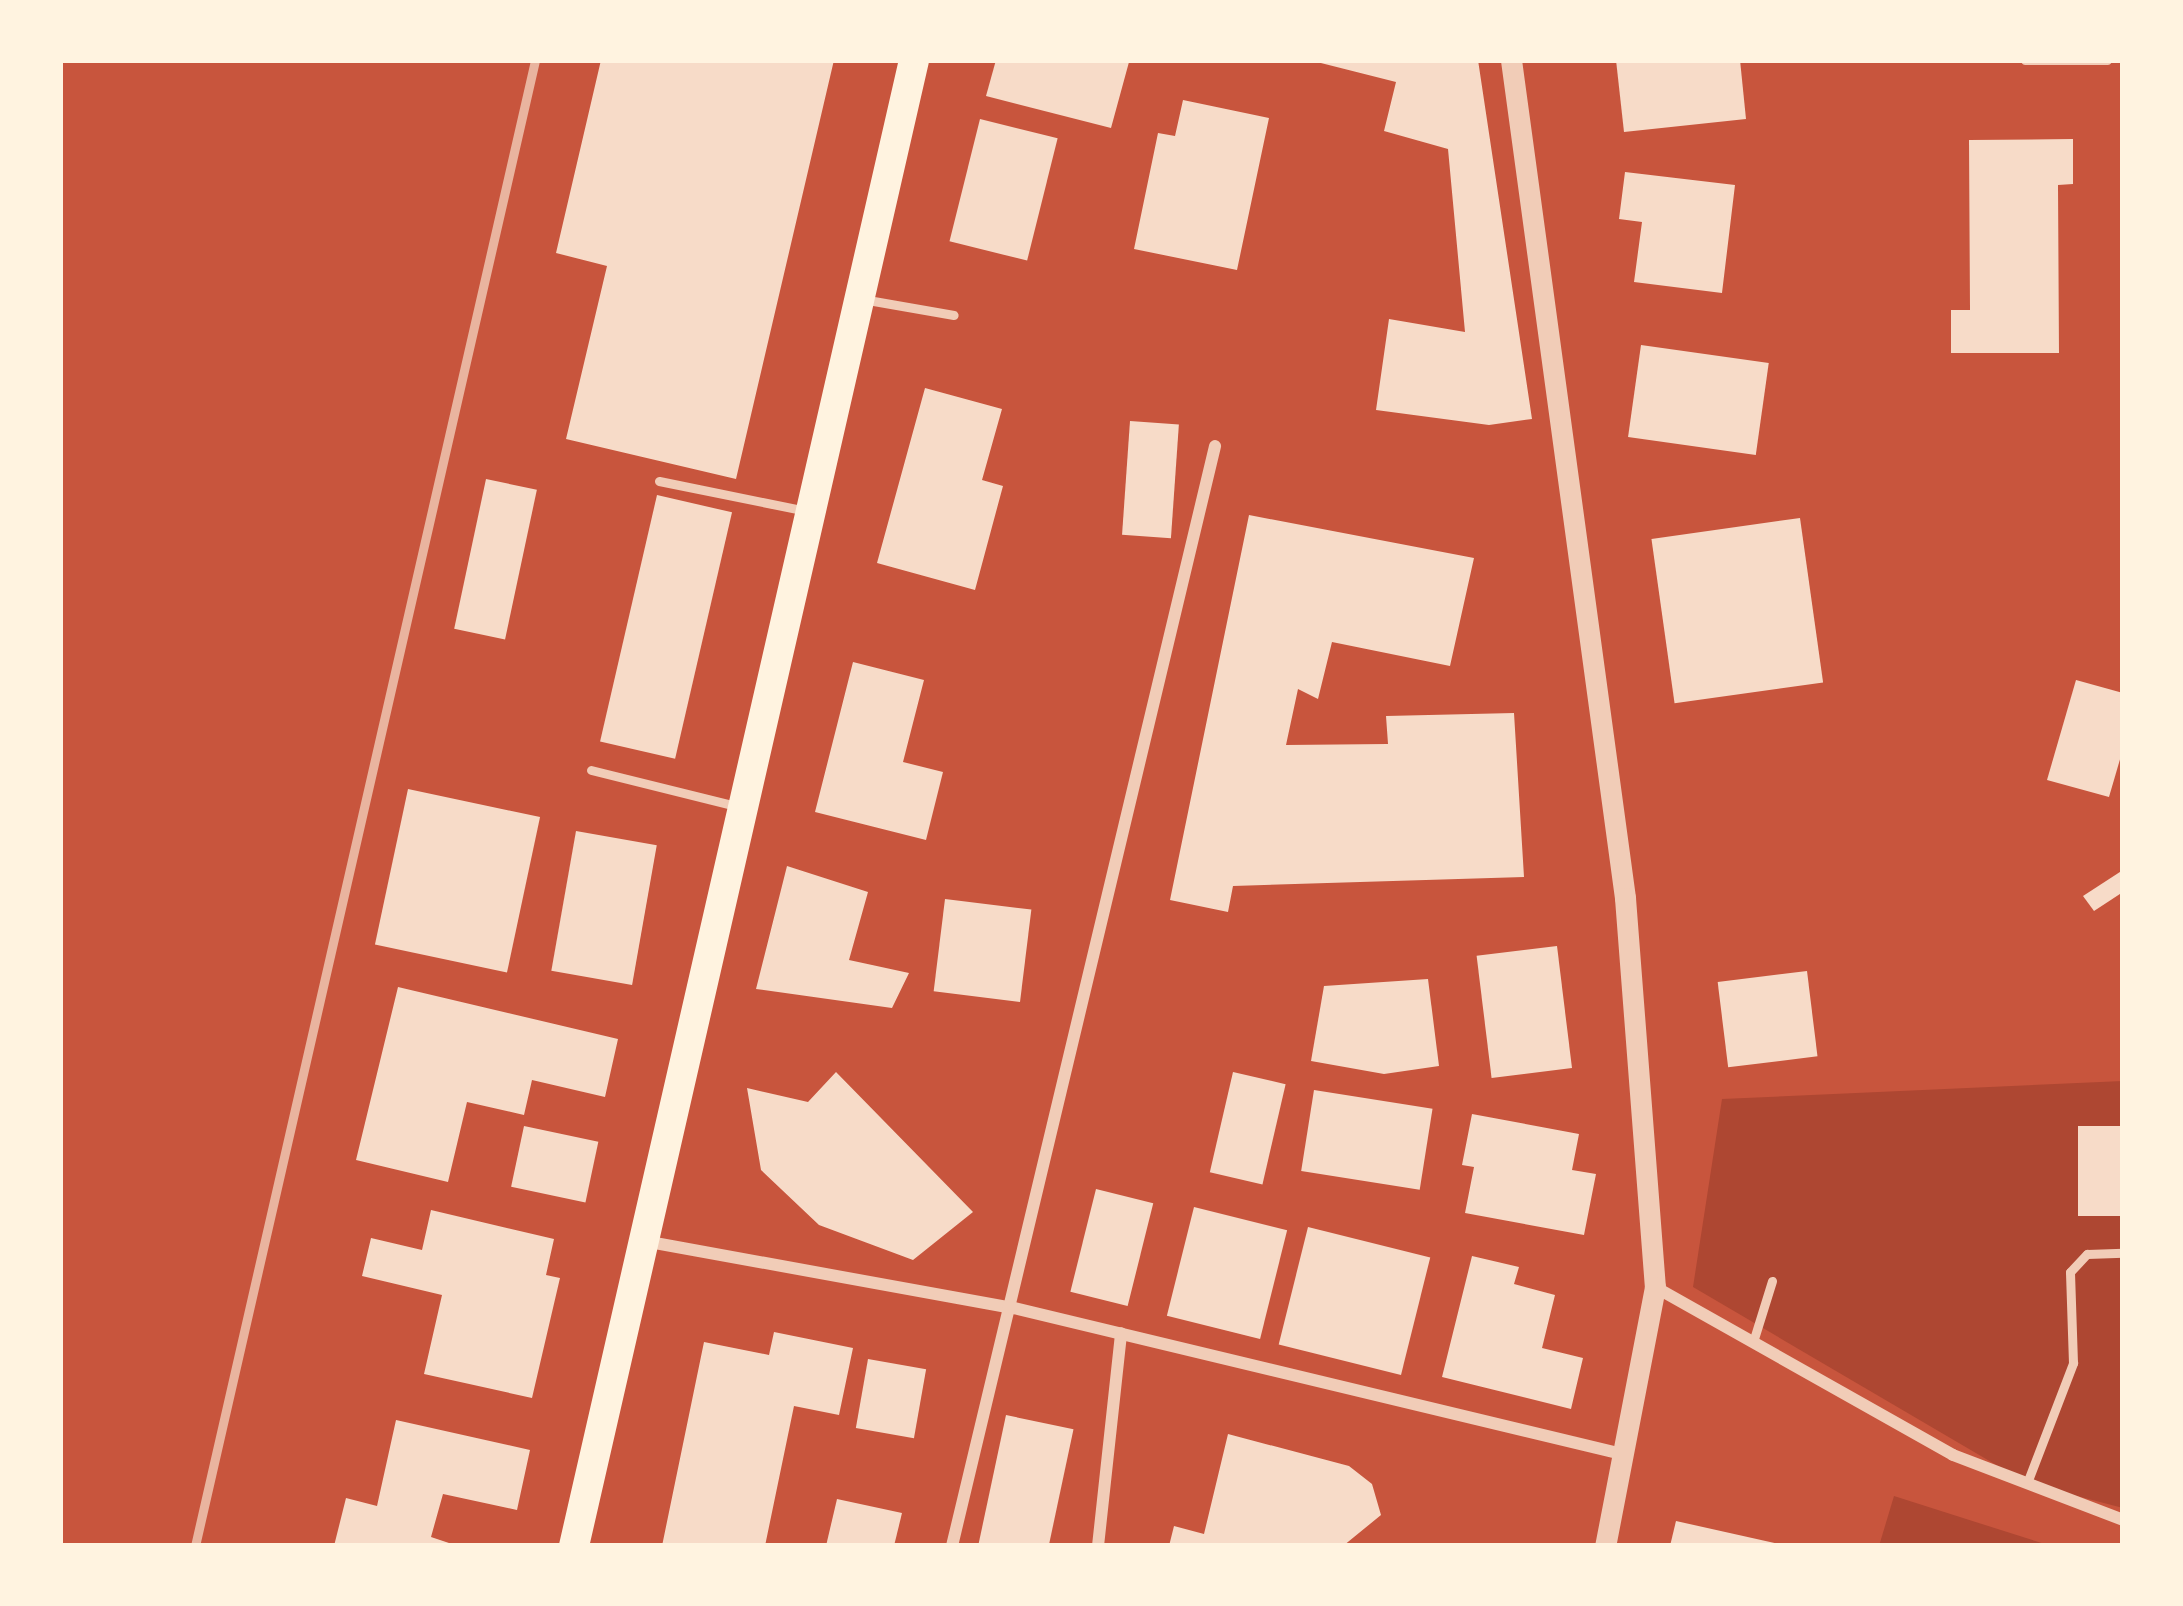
<!DOCTYPE html>
<html>
<head>
<meta charset="utf-8">
<style>
	body { margin:0 }
	#map { position:relative; width:2183px; height:1606px; overflow:hidden; background:#c8553d; font-family:"IBM Plex Serif",serif }
	div>[style] { position:absolute }
	.green>* { inset:0; background:#ae4732 }
	.building>* { inset:0; background:#f7dbc8; transform-origin:0 0 }
	.service>* { height:9px; margin:-4.5px; padding:0 4.5px; transform-origin:4.5px; border-radius:4.5px; background:#f1ccb7 }
	.minor>* { height:12px; margin:-6px; padding:0 6px; transform-origin:6px; border-radius:6px; background:#f1ccb7 }
	.tertiary>* { height:21px; margin:-10.5px; padding:0 10.5px; transform-origin:10.5px; border-radius:10.5px; background:#f1ccb7 }
	.primary>* { height:30px; margin:-15px; padding:0 15px; transform-origin:15px; border-radius:15px; background:#fff3e0 }
	.rail>* { height:9px; margin:-4.5px; padding:0 4.5px; transform-origin:4.5px; border-radius:4.5px; background:#e9b49f }
	span { translate:-50% -50%; white-space:nowrap; text-align:center; line-height:1.15; -webkit-text-stroke:10px #fff3e0; paint-order:stroke }
	.frame { position:absolute; inset:0; border:63px solid #fff3e0; pointer-events:none }
</style>
</head>
<body>
<div id="map">
	<div class="green">
		<i style="clip-path:polygon(2123px 1081px,2123px 1508px,2027px 1483px,1693px 1287px,1722px 1099px)"></i>
		<i style="clip-path:polygon(1894px 1496px,2051px 1546px,1879px 1546px)"></i>
	</div>
	<div class="building">
		<i style="clip-path:polygon(601px 60px,834px 60px,736px 479px,566px 439px,607px 266px,556px 253px)"></i>
		<i style="clip-path:polygon(996px 60px,1129px 62px,1111px 128px,986px 96px)"></i>
		<i style="clip-path:polygon(1309px 60px,1478px 60px,1532px 419px,1489px 425px,1376px 410px,1389px 319px,1465px 332px,1448px 149px,1384px 131px,1396px 82px)"></i>
		<i style="clip-path:polygon(1616px 60px,1740px 60px,1746px 119px,1624px 132px)"></i>
		<i style="clip-path:polygon(1183px 100px,1269px 118px,1237px 270px,1134px 249px,1158px 133px,1175px 136px)"></i>
		<i style="left:980px;top:119px;width:80px;height:126px;rotate:14deg"></i>
		<i style="clip-path:polygon(2073px 139px,2073px 184px,2058px 185px,2059px 353px,1951px 353px,1951px 310px,1970px 310px,1969px 140px)"></i>
		<i style="clip-path:polygon(1625px 172px,1735px 185px,1722px 293px,1634px 282px,1642px 222px,1619px 219px)"></i>
		<i style="left:1641px;top:345px;width:129px;height:93px;rotate:8deg"></i>
		<i style="clip-path:polygon(925px 388px,1002px 409px,982px 480px,1003px 486px,975px 590px,877px 563px)"></i>
		<i style="left:1130px;top:421px;width:49px;height:114px;rotate:4deg"></i>
		<i style="left:486px;top:479px;width:52px;height:153px;rotate:12deg"></i>
		<i style="left:657px;top:495px;width:77px;height:253px;rotate:13deg"></i>
		<i style="clip-path:polygon(1249px 515px,1474px 558px,1450px 666px,1332px 642px,1318px 699px,1298px 689px,1286px 745px,1388px 744px,1386px 716px,1514px 713px,1524px 877px,1233px 886px,1228px 912px,1170px 900px)"></i>
		<i style="left:1800px;top:518px;width:166px;height:150px;rotate:82deg"></i>
		<i style="clip-path:polygon(853px 662px,924px 680px,903px 762px,943px 772px,926px 840px,815px 812px)"></i>
		<i style="clip-path:polygon(2076px 680px,2123px 693px,2123px 749px,2109px 797px,2047px 780px)"></i>
		<i style="left:408px;top:789px;width:135px;height:159px;rotate:12deg"></i>
		<i style="left:576px;top:831px;width:82px;height:142px;rotate:10deg"></i>
		<i style="clip-path:polygon(787px 866px,868px 892px,849px 960px,909px 973px,892px 1008px,756px 989px)"></i>
		<i style="clip-path:polygon(2123px 870px,2123px 892px,2094px 911px,2083px 896px)"></i>
		<i style="left:945px;top:899px;width:87px;height:93px;rotate:7deg"></i>
		<i style="left:1557px;top:946px;width:123px;height:81px;rotate:83deg"></i>
		<i style="left:1807px;top:971px;width:86px;height:90px;rotate:83deg"></i>
		<i style="clip-path:polygon(1428px 979px,1439px 1066px,1384px 1074px,1311px 1061px,1324px 986px)"></i>
		<i style="clip-path:polygon(398px 987px,618px 1039px,605px 1097px,532px 1080px,524px 1115px,467px 1102px,448px 1182px,356px 1160px)"></i>
		<i style="clip-path:polygon(836px 1072px,973px 1212px,913px 1260px,819px 1225px,761px 1170px,747px 1088px,808px 1102px)"></i>
		<i style="left:1233px;top:1072px;width:54px;height:103px;rotate:13deg"></i>
		<i style="left:1314px;top:1090px;width:120px;height:82px;rotate:9deg"></i>
		<i style="clip-path:polygon(1472px 1114px,1579px 1134px,1572px 1170px,1596px 1174px,1584px 1235px,1465px 1213px,1474px 1167px,1462px 1165px)"></i>
		<i style="left:524px;top:1126px;width:76px;height:62px;rotate:12deg"></i>
		<i style="left:2123px;top:1126px;width:90px;height:45px;rotate:90deg"></i>
		<i style="left:1096px;top:1189px;width:59px;height:106px;rotate:14deg"></i>
		<i style="left:1194px;top:1207px;width:96px;height:112px;rotate:14deg"></i>
		<i style="clip-path:polygon(431px 1210px,554px 1239px,546px 1275px,560px 1278px,532px 1398px,424px 1374px,442px 1295px,362px 1276px,371px 1238px,422px 1250px)"></i>
		<i style="left:1308px;top:1227px;width:126px;height:121px;rotate:14deg"></i>
		<i style="clip-path:polygon(1472px 1256px,1519px 1267px,1514px 1284px,1555px 1295px,1542px 1348px,1583px 1358px,1571px 1409px,1442px 1377px)"></i>
		<i style="clip-path:polygon(774px 1332px,853px 1348px,839px 1415px,794px 1406px,765px 1546px,662px 1546px,704px 1342px,769px 1355px)"></i>
		<i style="left:868px;top:1359px;width:59px;height:70px;rotate:10deg"></i>
		<i style="left:1006px;top:1415px;width:69px;height:134px;rotate:12deg"></i>
		<i style="clip-path:polygon(396px 1420px,530px 1450px,517px 1510px,443px 1494px,431px 1537px,458px 1546px,334px 1546px,346px 1498px,377px 1506px)"></i>
		<i style="clip-path:polygon(1228px 1434px,1349px 1466px,1372px 1484px,1381px 1515px,1343px 1546px,1169px 1546px,1174px 1526px,1204px 1534px)"></i>
		<i style="clip-path:polygon(837px 1499px,902px 1513px,894px 1546px,826px 1546px)"></i>
		<i style="clip-path:polygon(1676px 1521px,1779px 1544px,1779px 1546px,1670px 1546px)"></i>
	</div>
	<div class="service">
		<i style="left:2025px;top:60px;width:82px"></i>
		<i style="left:862px;top:299px;width:93px;rotate:9.9deg"></i>
		<i style="left:659px;top:481px;width:150px;rotate:11.5deg"></i>
		<i style="left:591px;top:770px;width:150px;rotate:13.9deg"></i>
		<i style="left:1753px;top:1342px;width:64px;rotate:-72.7deg"></i>
		<i style="left:2027px;top:1483px;width:129px;rotate:-69deg"></i>
		<i style="left:2073px;top:1363px;width:91px;rotate:-91.9deg"></i>
		<i style="left:2070px;top:1272px;width:25px;rotate:-47deg"></i>
		<i style="left:2087px;top:1254px;width:36px;rotate:-2deg"></i>
	</div>
	<div class="minor">
		<i style="left:644px;top:1241px;width:376px;rotate:10.3deg"></i>
		<i style="left:1014px;top:1308px;width:629px;rotate:13.51deg"></i>
		<i style="left:1655px;top:1287px;width:342px;rotate:29.4deg"></i>
		<i style="left:1953px;top:1455px;width:182px;rotate:20.9deg"></i>
		<i style="left:952px;top:1546px;width:1131px;rotate:-76.55deg"></i>
		<i style="left:1098px;top:1546px;width:214px;rotate:-83.8deg"></i>
	</div>
	<div class="tertiary">
		<i style="left:1511px;top:60px;width:846px;rotate:82.25deg"></i>
		<i style="left:1625px;top:898px;width:390px;rotate:85.6deg"></i>
		<i style="left:1655px;top:1287px;width:264px;rotate:100.9deg"></i>
	</div>
	<div class="primary">
		<i style="left:574px;top:1546px;width:1524px;rotate:-77.11deg"></i>
	</div>
	<div class="rail">
		<i style="left:195px;top:1546px;width:1524px;rotate:-77.11deg"></i>
	</div>
	<div class="frame"></div>
</div>
</body>
</html>
